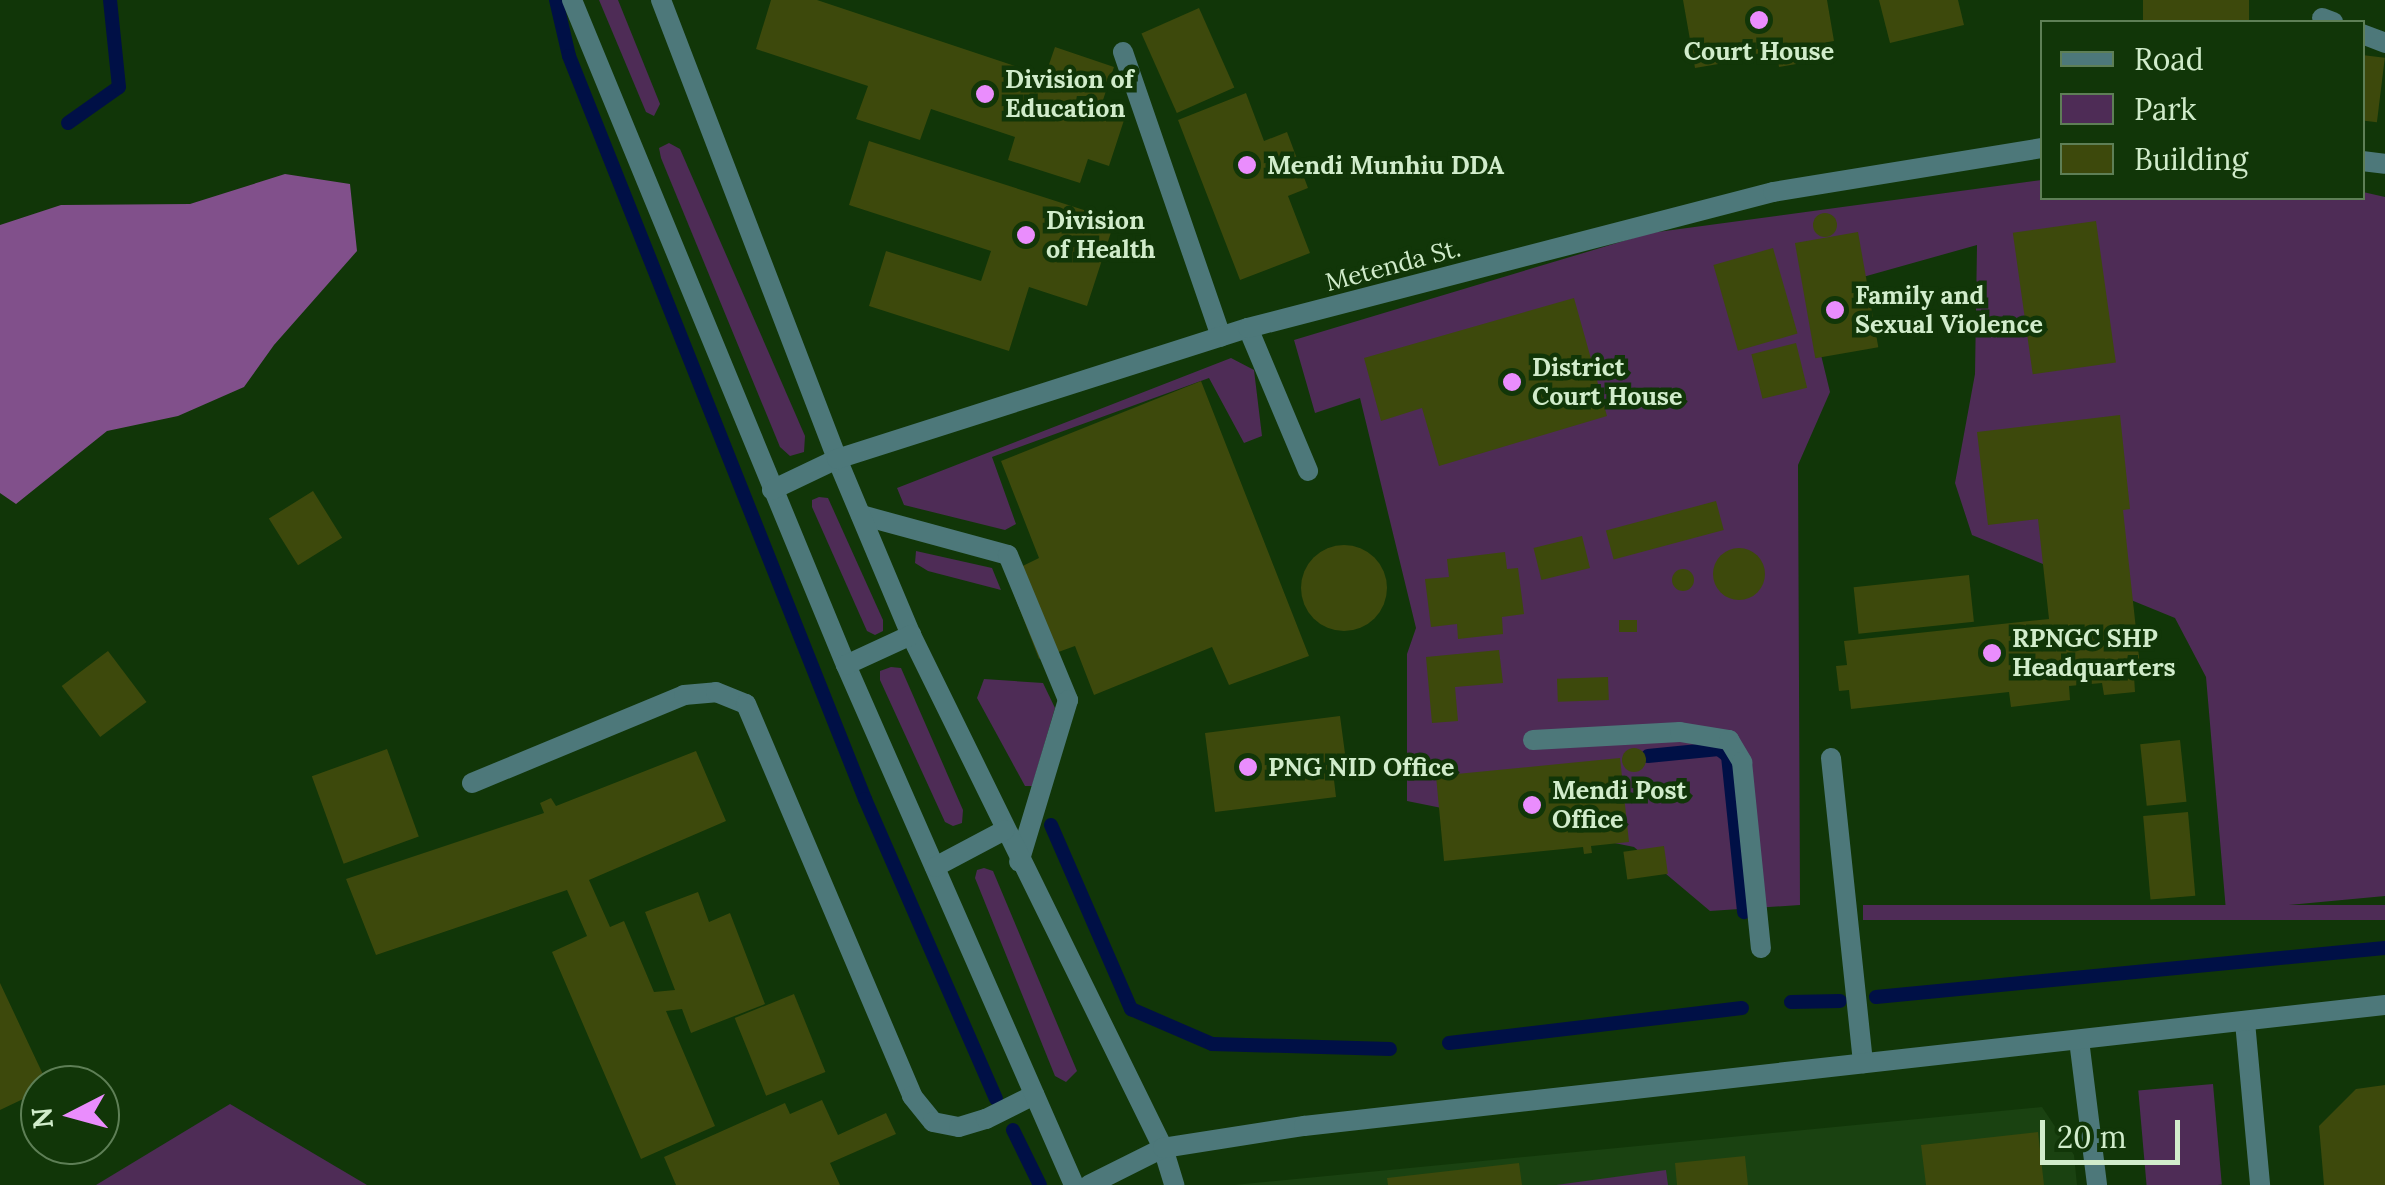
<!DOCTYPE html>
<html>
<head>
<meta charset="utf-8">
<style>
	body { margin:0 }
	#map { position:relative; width:2385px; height:1185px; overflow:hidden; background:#113608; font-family:Lora,serif }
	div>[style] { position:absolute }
	.built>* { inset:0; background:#1a4211 }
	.green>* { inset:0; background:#4e2c56; transform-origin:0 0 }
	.forest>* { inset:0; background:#81508b }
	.stream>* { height:14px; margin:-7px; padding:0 7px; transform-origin:7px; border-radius:7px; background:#001046 }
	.building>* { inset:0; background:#3d490c; transform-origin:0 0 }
	.round { border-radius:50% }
	.service>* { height:20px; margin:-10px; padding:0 10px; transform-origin:10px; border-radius:10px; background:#4d787a }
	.minor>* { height:20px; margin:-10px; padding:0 10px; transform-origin:10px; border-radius:10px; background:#4d787a }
	.dots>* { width:28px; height:28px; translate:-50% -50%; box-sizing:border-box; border:5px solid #113608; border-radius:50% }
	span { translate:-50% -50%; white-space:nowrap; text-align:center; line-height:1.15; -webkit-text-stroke:9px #113608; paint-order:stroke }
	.poi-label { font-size:25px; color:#d1eccb; font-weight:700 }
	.left { translate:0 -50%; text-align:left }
	.street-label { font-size:25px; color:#d1eccb }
	.legend { position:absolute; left:2040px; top:20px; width:325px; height:180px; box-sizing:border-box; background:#113608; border:2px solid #5e7f56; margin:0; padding:12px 18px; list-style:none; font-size:30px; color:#d1eccb }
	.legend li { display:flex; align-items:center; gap:20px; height:50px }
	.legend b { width:50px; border:2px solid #5e7f56 }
	.north { position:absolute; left:20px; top:1065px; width:100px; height:100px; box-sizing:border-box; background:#113608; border:2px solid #5e7f56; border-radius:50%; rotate:264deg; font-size:28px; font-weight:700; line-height:40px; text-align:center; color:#d1eccb }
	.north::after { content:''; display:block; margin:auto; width:35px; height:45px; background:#ea8dfd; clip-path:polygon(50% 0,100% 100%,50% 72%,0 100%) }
	.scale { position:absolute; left:2040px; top:1120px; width:140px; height:45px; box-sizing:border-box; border:5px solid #d1eccb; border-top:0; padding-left:12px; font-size:30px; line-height:35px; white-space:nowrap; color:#d1eccb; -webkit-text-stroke:8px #113608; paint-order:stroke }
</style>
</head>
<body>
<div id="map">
	<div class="built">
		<i style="clip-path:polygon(2042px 1107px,2074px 1155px,2077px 1185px,1234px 1185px)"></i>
	</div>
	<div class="green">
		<i style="clip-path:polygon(599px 0,618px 0,660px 104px,654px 116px,646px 112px)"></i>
		<i style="clip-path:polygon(669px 143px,680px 149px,805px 436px,804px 452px,790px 456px,780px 447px,661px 158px,659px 148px)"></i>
		<i style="clip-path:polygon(2042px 180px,2042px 198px,2362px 198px,2363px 192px,2385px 197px,2385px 896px,2226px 911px,2206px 677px,2175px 618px,1972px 535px,1955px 483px,1975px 374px,1977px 245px,1806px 293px,1830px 392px,1798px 465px,1800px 905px,1710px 911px,1634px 847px,1407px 801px,1407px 654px,1416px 628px,1360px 398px,1315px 413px,1294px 340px,1650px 233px)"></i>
		<i style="clip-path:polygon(1231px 358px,1254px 370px,1262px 436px,1244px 443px,1209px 378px,992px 457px,1016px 524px,1005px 530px,904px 505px,897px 488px)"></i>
		<i style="clip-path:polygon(819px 497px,828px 498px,883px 620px,883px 631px,875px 635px,867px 631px,812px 507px,812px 500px)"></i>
		<i style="clip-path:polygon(916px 551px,992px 568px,1001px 590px,928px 571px,915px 563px)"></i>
		<i style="clip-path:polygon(891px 667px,901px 668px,963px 810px,962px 823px,953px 826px,945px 822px,880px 680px,880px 671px)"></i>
		<i style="clip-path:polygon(984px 679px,1043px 683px,1055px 708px,1032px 786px,1025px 786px,977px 698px)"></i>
		<i style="clip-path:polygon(984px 868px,993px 871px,1077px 1071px,1066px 1082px,1055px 1076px,975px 878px,977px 870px)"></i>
		<i style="left:2385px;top:905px;width:15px;height:522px;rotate:90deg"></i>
		<i style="left:2213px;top:1084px;width:101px;height:75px;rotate:85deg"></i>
		<i style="clip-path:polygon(230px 1104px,367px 1185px,96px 1185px)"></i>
		<i style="clip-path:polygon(1666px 1170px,1668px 1185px,1556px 1185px)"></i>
	</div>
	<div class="forest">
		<i style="clip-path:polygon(285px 174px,350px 184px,357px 251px,274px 345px,244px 387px,178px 416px,107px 431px,16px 504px,0 493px,0 225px,61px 205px,190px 204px)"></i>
	</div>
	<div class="stream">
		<i style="left:556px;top:0;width:57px;rotate:76.9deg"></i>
		<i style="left:569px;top:56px;width:800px;rotate:68.28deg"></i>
		<i style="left:865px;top:799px;width:327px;rotate:66.4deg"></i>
		<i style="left:68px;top:123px;width:62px;rotate:-35.2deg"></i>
		<i style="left:119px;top:87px;width:87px;rotate:-95.9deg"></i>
		<i style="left:1648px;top:756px;width:71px;rotate:-5.6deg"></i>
		<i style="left:1719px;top:749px;width:11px;rotate:38deg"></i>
		<i style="left:1728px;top:756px;width:157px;rotate:84.1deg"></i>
		<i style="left:1051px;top:825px;width:201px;rotate:66.5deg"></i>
		<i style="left:1131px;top:1009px;width:88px;rotate:23.4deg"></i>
		<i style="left:1212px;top:1044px;width:178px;rotate:1.6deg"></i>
		<i style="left:1876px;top:997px;width:511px;rotate:-5.5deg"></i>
		<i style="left:1791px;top:1002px;width:49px;rotate:-1.2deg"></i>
		<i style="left:1449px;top:1043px;width:295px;rotate:-6.8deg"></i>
		<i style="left:1013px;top:1130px;width:61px;rotate:63.9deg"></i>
	</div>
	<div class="building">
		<i style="clip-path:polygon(771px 0,817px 0,1045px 76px,1055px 47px,1114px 67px,1102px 103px,1127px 111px,1109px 166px,1088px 159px,1080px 183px,1008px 160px,1015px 137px,931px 109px,920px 140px,856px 119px,868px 86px,756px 49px)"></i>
		<i style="clip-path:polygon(1683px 0,1827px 0,1834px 41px,1805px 46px,1808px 62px,1779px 67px,1777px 54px,1695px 68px)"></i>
		<i style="clip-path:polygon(1879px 0,1958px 0,1964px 25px,1890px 43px)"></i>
		<i style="left:2143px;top:0;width:106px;height:22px"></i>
		<i style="left:1199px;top:8px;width:87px;height:63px;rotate:66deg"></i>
		<i style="left:2362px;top:55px;width:23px;height:65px;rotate:7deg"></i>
		<i style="clip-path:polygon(1246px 93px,1264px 141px,1287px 132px,1308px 188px,1288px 196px,1310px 253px,1240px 280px,1178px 120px)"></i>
		<i style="clip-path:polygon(869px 141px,1115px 220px,1087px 306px,1029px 287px,1009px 351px,869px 306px,886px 251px,981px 281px,991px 251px,849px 205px)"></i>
		<i class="round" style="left:1813px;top:213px;width:24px;height:24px"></i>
		<i style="left:2096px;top:221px;width:143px;height:84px;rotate:82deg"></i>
		<i style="left:1858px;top:232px;width:117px;height:64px;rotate:80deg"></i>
		<i style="left:1773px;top:248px;width:89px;height:62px;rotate:74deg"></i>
		<i style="clip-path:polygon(1574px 298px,1607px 416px,1439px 466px,1422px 408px,1381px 421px,1364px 358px)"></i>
		<i style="left:1796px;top:343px;width:46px;height:46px;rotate:76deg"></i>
		<i style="clip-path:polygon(1201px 381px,1309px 656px,1229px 685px,1212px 647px,1094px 695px,1075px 646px,1039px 659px,1006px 574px,1039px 558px,1001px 461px)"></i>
		<i style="clip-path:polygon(2120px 415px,2130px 509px,2123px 510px,2141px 675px,2134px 676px,2135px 692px,2104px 695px,2102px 683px,2069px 686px,2070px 700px,2011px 707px,2009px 692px,1851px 709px,1849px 690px,1839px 691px,1836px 666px,1847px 665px,1844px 641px,2049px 619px,2038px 519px,1988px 525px,1977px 432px)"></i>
		<i style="left:313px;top:491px;width:55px;height:52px;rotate:58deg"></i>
		<i style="left:1716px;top:501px;width:30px;height:114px;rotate:75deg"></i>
		<i style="left:1582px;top:536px;width:33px;height:50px;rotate:76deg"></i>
		<i class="round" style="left:1301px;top:545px;width:86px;height:86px"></i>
		<i class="round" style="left:1713px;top:548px;width:52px;height:52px"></i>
		<i style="clip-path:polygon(1505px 552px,1507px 569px,1518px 568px,1524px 614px,1502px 617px,1503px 634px,1458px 639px,1457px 624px,1431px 627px,1425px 579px,1449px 577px,1447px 559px)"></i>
		<i class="round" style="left:1672px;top:569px;width:22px;height:22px"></i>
		<i style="left:1969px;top:575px;width:47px;height:116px;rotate:84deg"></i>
		<i style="left:1637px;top:620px;width:12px;height:18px;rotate:90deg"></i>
		<i style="clip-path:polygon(1499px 650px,1503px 683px,1455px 687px,1458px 721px,1432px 723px,1426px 657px)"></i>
		<i style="left:108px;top:651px;width:64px;height:58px;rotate:53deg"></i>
		<i style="left:1608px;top:677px;width:23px;height:51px;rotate:88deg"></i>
		<i style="clip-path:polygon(1340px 716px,1346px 761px,1332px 763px,1336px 797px,1215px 812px,1205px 733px)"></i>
		<i style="left:2180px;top:740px;width:62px;height:40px;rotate:84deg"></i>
		<i class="round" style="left:1622px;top:748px;width:24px;height:24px"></i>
		<i style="left:387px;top:749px;width:93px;height:80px;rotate:70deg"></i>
		<i style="clip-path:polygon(696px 751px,726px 821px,589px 880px,610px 927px,624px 921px,654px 992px,675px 990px,645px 912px,698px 892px,709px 922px,730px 913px,765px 1004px,691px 1033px,682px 1009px,666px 1011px,715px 1126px,641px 1159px,552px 952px,587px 936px,567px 890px,376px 955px,346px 879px,544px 813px,540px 803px,551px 798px,556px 806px)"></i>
		<i style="clip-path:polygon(1620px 758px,1629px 842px,1591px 846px,1592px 853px,1584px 854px,1583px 847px,1444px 861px,1436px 776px)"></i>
		<i style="left:2188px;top:812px;width:84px;height:45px;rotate:85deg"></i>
		<i style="left:1664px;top:846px;width:28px;height:41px;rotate:82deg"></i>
		<i style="clip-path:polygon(0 983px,48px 1085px,40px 1085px,40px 1091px,0 1110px)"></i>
		<i style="left:794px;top:994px;width:84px;height:64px;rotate:68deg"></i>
		<i style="clip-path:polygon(2385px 1085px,2385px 1185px,2324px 1185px,2319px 1126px,2356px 1089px)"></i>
		<i style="clip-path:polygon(822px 1100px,838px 1135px,886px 1113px,896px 1134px,830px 1163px,840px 1185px,676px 1185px,664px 1157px,785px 1103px,790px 1114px)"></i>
		<i style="clip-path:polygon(2038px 1132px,2044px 1185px,1926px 1185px,1921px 1145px)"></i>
		<i style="clip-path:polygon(1745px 1156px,1748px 1185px,1677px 1185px,1675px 1163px)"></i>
		<i style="clip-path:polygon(1519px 1163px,1522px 1185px,1388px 1185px,1387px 1178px)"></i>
	</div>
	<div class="service">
		<i style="left:2322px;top:18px;width:12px;rotate:20deg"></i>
		<i style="left:2362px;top:34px;width:25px;rotate:21deg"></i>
		<i style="left:1123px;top:52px;width:301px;rotate:71deg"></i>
		<i style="left:1248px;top:328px;width:155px;rotate:67.2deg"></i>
		<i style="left:861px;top:515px;width:152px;rotate:15.2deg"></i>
		<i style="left:1008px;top:555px;width:157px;rotate:67.5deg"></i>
		<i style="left:1068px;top:700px;width:169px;rotate:106.8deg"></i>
		<i style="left:1533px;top:740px;width:147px;rotate:-3.1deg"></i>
		<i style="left:1680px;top:732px;width:50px;rotate:9.3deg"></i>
		<i style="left:1729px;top:740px;width:26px;rotate:59deg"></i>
		<i style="left:1742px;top:762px;width:187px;rotate:84.2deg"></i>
		<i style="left:1831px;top:758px;width:307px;rotate:84deg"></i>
		<i style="left:472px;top:783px;width:230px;rotate:-22.5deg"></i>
		<i style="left:684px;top:695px;width:32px;rotate:-5deg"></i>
		<i style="left:716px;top:692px;width:32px;rotate:22deg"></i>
		<i style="left:746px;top:704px;width:426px;rotate:67deg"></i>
		<i style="left:912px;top:1096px;width:33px;rotate:51deg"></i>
		<i style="left:933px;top:1122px;width:26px;rotate:11deg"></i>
		<i style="left:959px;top:1127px;width:28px;rotate:-17deg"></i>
		<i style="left:986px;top:1119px;width:54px;rotate:-26.6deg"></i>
	</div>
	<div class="minor">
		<i style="left:572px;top:0;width:719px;rotate:67.61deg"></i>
		<i style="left:846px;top:665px;width:568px;rotate:66.32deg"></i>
		<i style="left:661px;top:0;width:492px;rotate:69deg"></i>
		<i style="left:837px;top:459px;width:191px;rotate:67.2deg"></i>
		<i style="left:911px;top:635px;width:572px;rotate:63.84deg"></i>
		<i style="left:1163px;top:1148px;width:39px;rotate:73deg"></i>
		<i style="left:2362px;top:161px;width:23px;rotate:7deg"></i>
		<i style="left:772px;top:490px;width:72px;rotate:-25.5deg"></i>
		<i style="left:837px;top:459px;width:431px;rotate:-17.7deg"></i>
		<i style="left:1248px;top:328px;width:542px;rotate:-14.52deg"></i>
		<i style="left:1773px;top:192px;width:273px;rotate:-9.3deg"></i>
		<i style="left:846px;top:665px;width:72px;rotate:-24.8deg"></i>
		<i style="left:935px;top:867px;width:79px;rotate:-27.9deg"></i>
		<i style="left:2245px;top:1022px;width:164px;rotate:84.7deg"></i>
		<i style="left:2079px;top:1040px;width:146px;rotate:82.9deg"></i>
		<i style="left:1089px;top:1185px;width:83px;rotate:-26.6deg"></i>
		<i style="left:1163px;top:1148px;width:143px;rotate:-8.9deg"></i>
		<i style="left:1304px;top:1126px;width:1088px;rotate:-6.39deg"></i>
	</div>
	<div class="dots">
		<i style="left:1759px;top:20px;background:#ea8dfd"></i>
		<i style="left:985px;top:94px;background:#ea8dfd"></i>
		<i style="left:1247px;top:165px;background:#ea8dfd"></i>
		<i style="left:1026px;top:235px;background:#ea8dfd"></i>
		<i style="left:1835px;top:310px;background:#ea8dfd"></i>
		<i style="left:1512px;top:382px;background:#ea8dfd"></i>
		<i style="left:1992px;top:653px;background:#ea8dfd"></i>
		<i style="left:1248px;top:767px;background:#ea8dfd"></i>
		<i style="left:1532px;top:805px;background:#ea8dfd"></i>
	</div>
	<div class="poi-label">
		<span style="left:1759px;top:51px">Court House</span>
		<span class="left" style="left:1005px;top:94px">Division of<br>Education</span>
		<span class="left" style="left:1267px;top:165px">Mendi Munhiu DDA</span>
		<span class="left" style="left:1046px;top:235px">Division<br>of Health</span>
		<span class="left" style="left:1855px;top:310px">Family and<br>Sexual Violence</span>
		<span class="left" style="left:1532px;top:382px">District<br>Court House</span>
		<span class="left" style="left:2012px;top:653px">RPNGC SHP<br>Headquarters</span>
		<span class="left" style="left:1268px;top:767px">PNG NID Office</span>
		<span class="left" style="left:1552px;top:805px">Mendi Post<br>Office</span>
	</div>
	<div class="street-label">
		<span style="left:1393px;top:265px;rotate:-15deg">Metenda St.</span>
	</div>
	<ul class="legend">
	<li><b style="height:12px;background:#4d787a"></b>Road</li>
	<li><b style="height:28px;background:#4e2c56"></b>Park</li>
	<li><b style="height:28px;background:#3d490c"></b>Building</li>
	</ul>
	<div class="north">N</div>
	<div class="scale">20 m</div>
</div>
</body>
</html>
